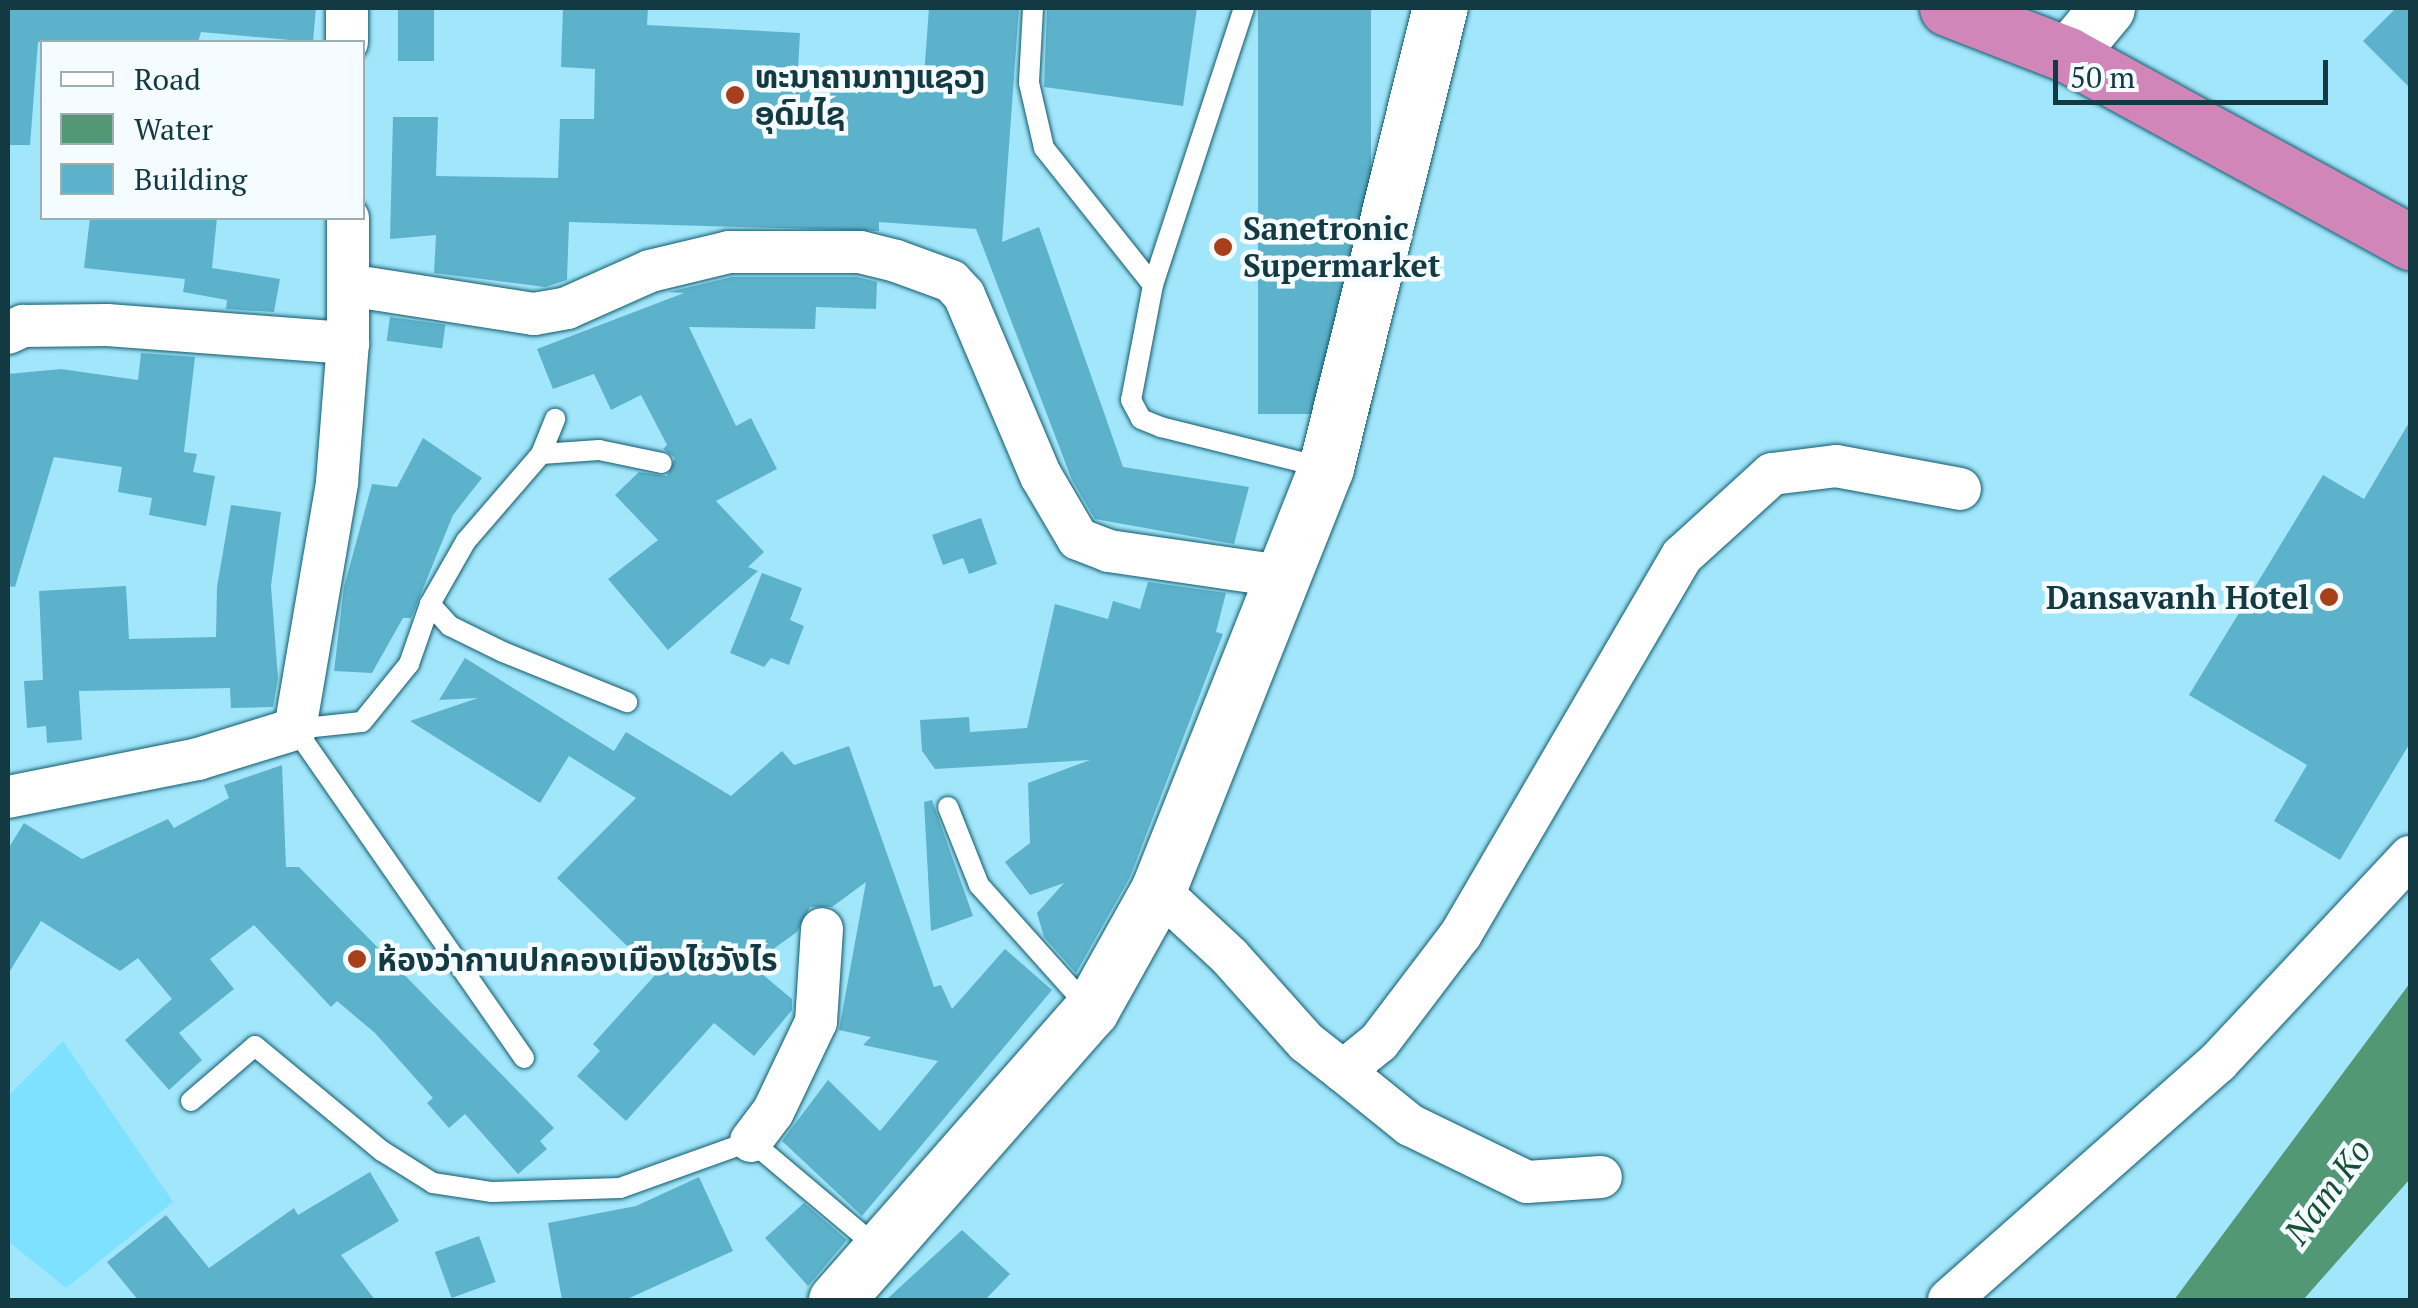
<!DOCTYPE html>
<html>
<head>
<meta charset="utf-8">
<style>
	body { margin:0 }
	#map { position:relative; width:2418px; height:1308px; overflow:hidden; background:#a2e6fb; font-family:"PT Serif","Noto Sans Lao","Noto Sans Thai",serif }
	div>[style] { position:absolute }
	.built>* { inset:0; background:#7de1ff }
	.water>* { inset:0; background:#539874 }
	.building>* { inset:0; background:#5db2cb; transform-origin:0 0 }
	.roads { filter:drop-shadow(0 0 2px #105b6d) drop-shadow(0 0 2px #105b6d) }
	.lane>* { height:20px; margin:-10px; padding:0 10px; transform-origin:10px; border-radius:10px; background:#fff }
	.street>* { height:42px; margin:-21px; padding:0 21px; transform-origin:21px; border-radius:21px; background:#fff }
	.secondary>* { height:55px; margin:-27.5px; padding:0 27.5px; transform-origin:27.5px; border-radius:27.5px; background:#fff }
	.highway>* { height:55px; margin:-27.5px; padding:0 27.5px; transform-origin:27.5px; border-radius:27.5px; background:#d186ba }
	.dots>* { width:28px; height:28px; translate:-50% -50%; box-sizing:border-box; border:5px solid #f4fcff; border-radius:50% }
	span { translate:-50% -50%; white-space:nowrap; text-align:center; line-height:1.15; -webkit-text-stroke:9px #f4fcff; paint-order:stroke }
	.poi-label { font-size:32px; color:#133943; font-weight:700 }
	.left { translate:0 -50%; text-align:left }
	.right { translate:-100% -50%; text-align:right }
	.water-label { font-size:35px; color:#184e34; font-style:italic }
	.frame { position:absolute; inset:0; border:10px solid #133943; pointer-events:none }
	.legend { position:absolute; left:40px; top:40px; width:325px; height:180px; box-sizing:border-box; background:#f4fcff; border:2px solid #9aaeb4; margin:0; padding:12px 18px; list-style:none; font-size:30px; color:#133943 }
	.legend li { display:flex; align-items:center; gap:20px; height:50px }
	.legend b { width:50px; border:2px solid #9aaeb4 }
	.scale { position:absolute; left:2053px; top:60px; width:275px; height:45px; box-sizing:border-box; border:5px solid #133943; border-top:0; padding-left:12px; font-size:30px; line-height:35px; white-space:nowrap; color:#133943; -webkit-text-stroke:8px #f4fcff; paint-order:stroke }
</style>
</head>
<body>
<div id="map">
	<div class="built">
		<i style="clip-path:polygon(63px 1041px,173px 1202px,66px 1288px,8px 1241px,8px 1096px)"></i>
	</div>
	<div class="water">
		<i style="clip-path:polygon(2410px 983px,2410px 1179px,2303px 1300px,2174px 1300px)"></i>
	</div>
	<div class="building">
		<i style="clip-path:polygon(8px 8px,316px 8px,313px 42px,201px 32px,198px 42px,38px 42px,30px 145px,8px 145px)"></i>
		<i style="left:398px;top:8px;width:36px;height:53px"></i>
		<i style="clip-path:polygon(563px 8px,648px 8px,647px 25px,800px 33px,798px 70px,924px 76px,929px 8px,1019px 8px,1002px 242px,1039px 227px,1123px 467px,1249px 487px,1234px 544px,1095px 519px,1072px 480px,976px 229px,879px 222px,879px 231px,569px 222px,567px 280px,545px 287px,434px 273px,436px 235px,390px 239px,393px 117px,438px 117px,436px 176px,558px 178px,560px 119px,594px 119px,595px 69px,561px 67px)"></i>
		<i style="clip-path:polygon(1047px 8px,1197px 8px,1183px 106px,1044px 87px)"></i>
		<i style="left:1258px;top:8px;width:113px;height:406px"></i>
		<i style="clip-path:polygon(2396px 8px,2410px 8px,2410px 88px,2363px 41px)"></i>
		<i style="clip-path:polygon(90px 218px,217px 218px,212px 268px,280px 279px,274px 312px,226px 309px,227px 300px,183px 292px,185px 279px,84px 268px)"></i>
		<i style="clip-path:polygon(732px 277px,857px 277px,877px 282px,876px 309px,816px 307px,815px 329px,689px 327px,736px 426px,751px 418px,777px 469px,716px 501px,764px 552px,748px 567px,758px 571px,668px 650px,608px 579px,658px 540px,615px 495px,639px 472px,667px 476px,675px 458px,663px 449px,667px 445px,641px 395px,611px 410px,594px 374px,553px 389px,537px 349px,684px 293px,669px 292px)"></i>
		<i style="left:390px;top:317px;width:56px;height:24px;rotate:8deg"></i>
		<i style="clip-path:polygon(141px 353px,195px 357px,184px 452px,197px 454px,193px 472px,215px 476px,206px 526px,149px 515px,152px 498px,118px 492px,122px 467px,54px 457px,15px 587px,8px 586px,8px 374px,61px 369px,138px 380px)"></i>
		<i style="clip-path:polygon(2410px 421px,2410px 743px,2340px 860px,2274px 821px,2307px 765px,2189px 695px,2323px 475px,2364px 499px)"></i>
		<i style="clip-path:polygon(423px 438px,482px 478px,453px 515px,411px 618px,403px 618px,372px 673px,334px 671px,344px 587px,372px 484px,397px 487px)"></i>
		<i style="clip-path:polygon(231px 505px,281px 512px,271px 586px,278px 678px,273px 707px,231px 708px,230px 688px,79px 691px,82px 740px,47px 743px,46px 726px,27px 728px,24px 681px,43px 680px,39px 591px,126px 586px,129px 639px,216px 637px,217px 587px)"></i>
		<i style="clip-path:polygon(981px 518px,997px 564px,969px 574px,963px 558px,943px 565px,932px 535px)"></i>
		<i style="clip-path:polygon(762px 573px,802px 588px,790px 620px,804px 626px,789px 665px,771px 658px,764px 667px,730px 653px)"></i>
		<i style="clip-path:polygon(1148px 582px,1226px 593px,1216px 632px,1223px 634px,1130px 877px,1076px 973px,1044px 937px,1037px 913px,1064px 883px,1030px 895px,1005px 862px,1030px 843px,1028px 783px,1090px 760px,935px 769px,922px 751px,920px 720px,969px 717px,970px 732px,1027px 728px,1055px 604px,1108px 619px,1113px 601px,1140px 609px)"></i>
		<i style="clip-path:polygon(465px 658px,614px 751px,626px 732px,731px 796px,782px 751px,794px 765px,849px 746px,934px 987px,941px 985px,952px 1009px,1005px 949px,1052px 990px,862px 1216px,782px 1141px,828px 1080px,880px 1131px,938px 1061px,863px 1045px,871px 1037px,839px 1030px,866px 882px,832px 907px,810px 907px,797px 932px,751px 965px,792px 999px,792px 1010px,754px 1056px,714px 1023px,626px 1121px,577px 1076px,600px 1051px,593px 1044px,656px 974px,557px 878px,636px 798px,569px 756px,540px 803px,410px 721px,478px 698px,439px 700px)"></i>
		<i style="clip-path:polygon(282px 765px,286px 867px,299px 867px,554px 1128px,540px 1141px,547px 1149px,518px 1174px,465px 1114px,449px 1128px,427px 1103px,433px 1098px,375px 1033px,337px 1001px,331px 1007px,254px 925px,210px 959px,234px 989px,179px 1033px,202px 1060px,169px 1090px,125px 1040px,172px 999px,138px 958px,120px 971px,41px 921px,8px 974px,8px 849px,24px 823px,82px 859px,168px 819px,174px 828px,229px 798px,224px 785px)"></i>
		<i style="clip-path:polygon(932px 800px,973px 916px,931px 931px,924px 802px)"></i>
		<i style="clip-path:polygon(370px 1172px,399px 1221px,341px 1255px,375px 1300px,138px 1300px,107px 1262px,166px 1215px,209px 1268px,294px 1208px,298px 1215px)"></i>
		<i style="clip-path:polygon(699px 1177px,733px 1251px,625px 1300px,562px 1300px,548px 1223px,636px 1206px)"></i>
		<i style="clip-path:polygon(804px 1203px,847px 1240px,808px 1286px,765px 1238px)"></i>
		<i style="clip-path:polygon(962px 1230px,1010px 1274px,985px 1300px,886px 1300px)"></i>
		<i style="left:479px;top:1236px;width:49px;height:47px;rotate:70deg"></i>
	</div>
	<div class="roads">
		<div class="lane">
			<i style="left:1033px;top:8px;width:75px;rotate:93.1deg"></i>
			<i style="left:1029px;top:83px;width:67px;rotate:77deg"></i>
			<i style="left:1044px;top:148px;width:175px;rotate:51.5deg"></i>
			<i style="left:1244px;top:8px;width:292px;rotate:108.2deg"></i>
			<i style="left:1153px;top:285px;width:117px;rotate:100.8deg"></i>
			<i style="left:1131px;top:400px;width:21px;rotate:62deg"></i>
			<i style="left:1141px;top:419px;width:22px;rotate:22deg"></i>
			<i style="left:1161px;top:427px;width:166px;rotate:14deg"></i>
			<i style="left:541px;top:454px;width:58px;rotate:-3.9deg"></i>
			<i style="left:599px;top:450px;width:64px;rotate:11.7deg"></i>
			<i style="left:430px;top:604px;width:30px;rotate:48deg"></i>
			<i style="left:450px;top:626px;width:59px;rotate:26.1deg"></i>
			<i style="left:503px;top:652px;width:134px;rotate:22deg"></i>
			<i style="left:948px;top:807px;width:84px;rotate:68.3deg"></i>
			<i style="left:979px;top:885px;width:166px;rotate:48.2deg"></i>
			<i style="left:524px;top:1058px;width:401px;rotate:-124.8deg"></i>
			<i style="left:295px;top:729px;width:67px;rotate:-6deg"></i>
			<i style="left:362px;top:722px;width:75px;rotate:-51deg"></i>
			<i style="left:409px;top:664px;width:64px;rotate:-70.7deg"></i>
			<i style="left:430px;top:604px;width:73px;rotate:-60.3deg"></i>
			<i style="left:466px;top:541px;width:115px;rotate:-49.2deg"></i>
			<i style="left:541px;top:454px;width:38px;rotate:-68deg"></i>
			<i style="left:191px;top:1101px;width:84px;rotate:-40.7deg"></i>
			<i style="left:255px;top:1046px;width:165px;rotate:39.6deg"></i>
			<i style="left:382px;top:1151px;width:60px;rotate:32.1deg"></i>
			<i style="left:433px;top:1183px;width:60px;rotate:8.7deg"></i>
			<i style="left:492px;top:1192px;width:128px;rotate:-1.8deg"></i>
			<i style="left:620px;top:1188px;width:139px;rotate:-19.7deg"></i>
			<i style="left:751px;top:1141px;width:165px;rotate:40.1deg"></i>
		</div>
		<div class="street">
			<i style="left:347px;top:8px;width:34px;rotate:90deg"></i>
			<i style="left:348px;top:285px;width:188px;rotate:8.9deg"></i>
			<i style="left:534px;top:314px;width:34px;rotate:-10deg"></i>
			<i style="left:567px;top:308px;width:91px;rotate:-24deg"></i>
			<i style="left:650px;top:271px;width:81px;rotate:-13.5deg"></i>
			<i style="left:729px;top:252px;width:131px"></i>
			<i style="left:860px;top:252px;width:37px;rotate:14deg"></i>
			<i style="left:896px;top:261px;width:59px;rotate:20deg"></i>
			<i style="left:951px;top:281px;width:19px;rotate:47deg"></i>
			<i style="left:964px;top:295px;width:197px;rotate:67deg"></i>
			<i style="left:1041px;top:476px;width:73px;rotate:59.6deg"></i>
			<i style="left:1078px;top:539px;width:33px;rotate:21deg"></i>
			<i style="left:1109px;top:551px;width:174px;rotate:8.3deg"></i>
			<i style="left:8px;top:333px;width:17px;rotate:-25deg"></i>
			<i style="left:23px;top:326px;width:84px;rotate:-0.7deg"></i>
			<i style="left:107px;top:325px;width:242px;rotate:4.3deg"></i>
			<i style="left:8px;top:797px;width:194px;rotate:-11.3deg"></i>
			<i style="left:198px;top:759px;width:102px;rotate:-17.2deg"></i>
			<i style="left:295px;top:729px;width:251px;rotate:-80.3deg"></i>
			<i style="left:337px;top:482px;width:139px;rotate:-85.5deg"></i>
			<i style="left:348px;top:343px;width:125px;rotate:-90deg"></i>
			<i style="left:1158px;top:890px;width:98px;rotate:42.9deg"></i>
			<i style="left:1230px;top:957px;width:114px;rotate:48.2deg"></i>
			<i style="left:1306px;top:1042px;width:47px;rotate:38.1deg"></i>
			<i style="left:1343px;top:1071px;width:46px;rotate:-38.9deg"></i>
			<i style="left:1379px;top:1042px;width:136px;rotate:-52.8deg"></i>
			<i style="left:1461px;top:934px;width:438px;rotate:-59.7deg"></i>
			<i style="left:1682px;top:556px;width:122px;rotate:-42.3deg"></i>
			<i style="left:1772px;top:474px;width:64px;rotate:-7.1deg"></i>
			<i style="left:1836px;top:466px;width:126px;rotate:10.5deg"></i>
			<i style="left:1343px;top:1071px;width:86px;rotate:38.9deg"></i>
			<i style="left:1410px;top:1125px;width:130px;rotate:26deg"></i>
			<i style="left:1527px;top:1182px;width:74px;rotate:-3.9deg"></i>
			<i style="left:751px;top:1141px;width:36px;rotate:-53deg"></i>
			<i style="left:773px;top:1112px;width:100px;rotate:-64.5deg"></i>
			<i style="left:816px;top:1022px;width:93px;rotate:-86.3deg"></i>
			<i style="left:1949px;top:1300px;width:359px;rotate:-41.5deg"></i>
			<i style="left:2218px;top:1062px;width:281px;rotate:-46.9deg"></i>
		</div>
		<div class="secondary">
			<i style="left:2068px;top:55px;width:61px;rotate:-50.3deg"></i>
			<i style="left:836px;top:1300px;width:386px;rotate:-48.7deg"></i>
			<i style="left:1091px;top:1010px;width:137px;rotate:-60.8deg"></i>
			<i style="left:1158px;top:890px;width:455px;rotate:-68.3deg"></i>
			<i style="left:1326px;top:467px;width:473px;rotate:-76.1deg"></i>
		</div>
		<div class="highway">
			<i style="left:1947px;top:8px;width:130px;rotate:21.2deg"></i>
			<i style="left:2068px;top:55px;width:390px;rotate:28.7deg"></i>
		</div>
	</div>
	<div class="dots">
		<i style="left:735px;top:95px;background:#a7401a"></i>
		<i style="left:1223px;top:247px;background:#a7401a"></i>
		<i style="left:2329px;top:597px;background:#a7401a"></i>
		<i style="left:357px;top:959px;background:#a7401a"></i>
	</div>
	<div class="poi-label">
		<span class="left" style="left:755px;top:95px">ທະນາຄານກາງແຊວງ<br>ອຸດົມໄຊ</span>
		<span class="left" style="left:1243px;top:247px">Sanetronic<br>Supermarket</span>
		<span class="right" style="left:2309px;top:597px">Dansavanh Hotel</span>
		<span class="left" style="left:377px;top:959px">ห้องว่ากานปกคองเมืองไชวังไร</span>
	</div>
	<div class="water-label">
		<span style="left:2327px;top:1191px;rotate:-54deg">Nam Ko</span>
	</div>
	<div class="frame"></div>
	<ul class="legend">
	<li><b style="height:12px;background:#fff"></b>Road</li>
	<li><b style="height:28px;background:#539874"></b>Water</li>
	<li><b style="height:28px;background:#5db2cb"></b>Building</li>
	</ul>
	<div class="scale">50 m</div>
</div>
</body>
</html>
